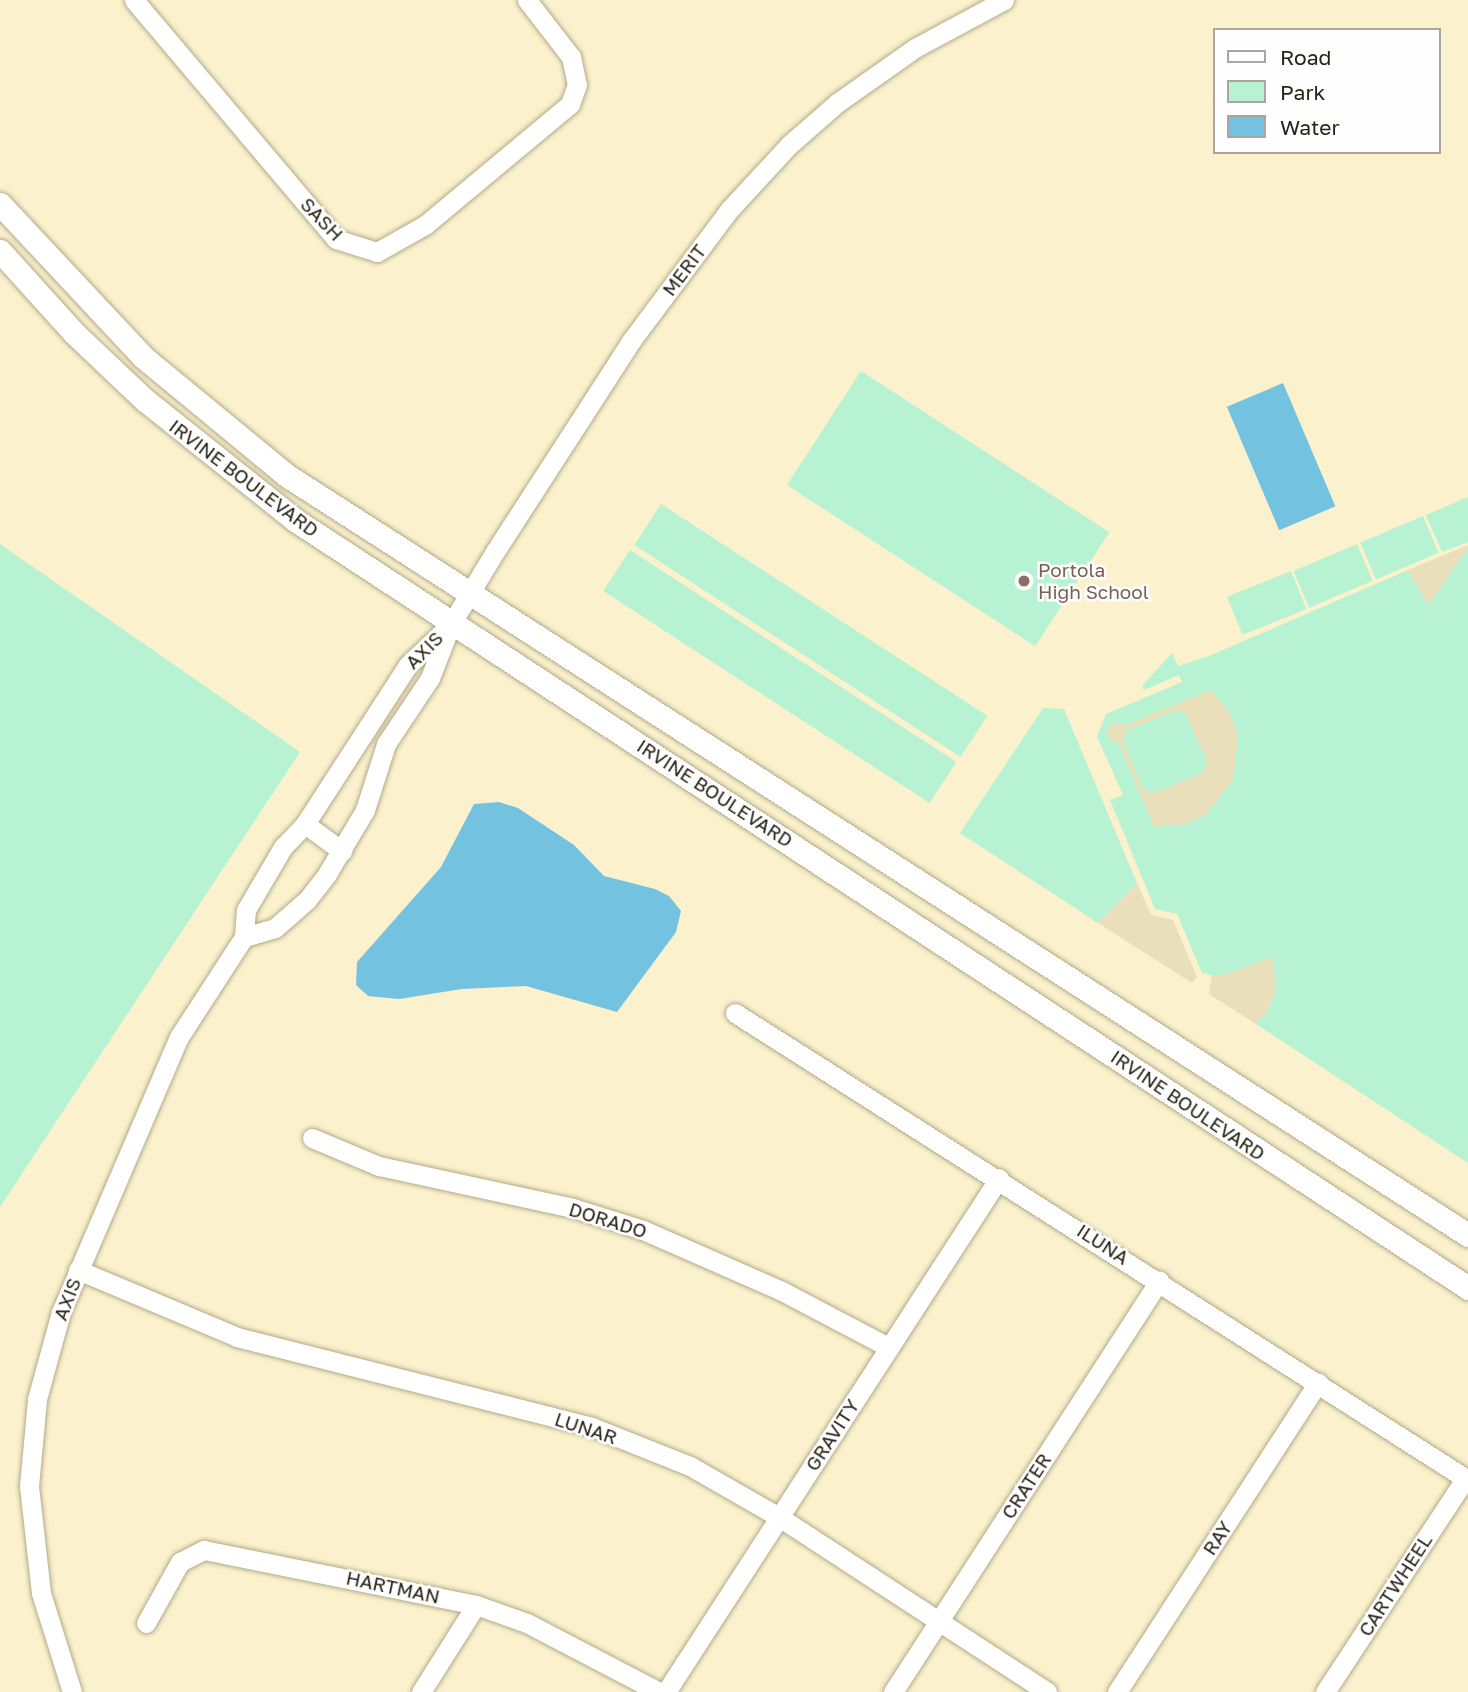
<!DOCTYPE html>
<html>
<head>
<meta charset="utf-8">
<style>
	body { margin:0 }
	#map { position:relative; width:1468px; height:1692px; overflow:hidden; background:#fbf1cd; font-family:"Golos Text",sans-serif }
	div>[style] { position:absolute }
	.green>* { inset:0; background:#b7f2d2; transform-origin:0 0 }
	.sand>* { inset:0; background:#e9dfbb }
	.water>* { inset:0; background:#73c2e0; transform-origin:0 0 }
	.roads { filter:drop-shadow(0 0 2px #b3aa88) drop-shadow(0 0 2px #b3aa88) }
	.minor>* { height:19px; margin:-9.5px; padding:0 9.5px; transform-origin:9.5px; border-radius:9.5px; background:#fff }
	.major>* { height:23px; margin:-11.5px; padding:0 11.5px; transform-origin:11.5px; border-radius:11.5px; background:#fff }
	.dots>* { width:19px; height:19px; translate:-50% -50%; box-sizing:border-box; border:4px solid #fefefe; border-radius:50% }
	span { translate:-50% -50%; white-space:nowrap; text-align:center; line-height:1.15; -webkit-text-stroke:5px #fefefe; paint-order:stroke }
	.street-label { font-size:19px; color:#272316 }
	.education-label { font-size:19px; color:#785e54 }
	.left { translate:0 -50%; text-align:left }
	.legend { position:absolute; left:1213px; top:28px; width:228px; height:126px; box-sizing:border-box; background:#fefefe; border:2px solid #a8a6a1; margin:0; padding:9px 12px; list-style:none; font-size:21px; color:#272316 }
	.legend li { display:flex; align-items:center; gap:14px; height:35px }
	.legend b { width:35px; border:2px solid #a8a6a1 }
</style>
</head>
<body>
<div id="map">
	<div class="green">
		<i style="left:861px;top:371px;width:296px;height:136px;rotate:33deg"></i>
		<i style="clip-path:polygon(1468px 497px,1468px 542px,1442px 552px,1426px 515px)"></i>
		<i style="left:661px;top:504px;width:389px;height:49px;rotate:33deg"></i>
		<i style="left:1423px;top:516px;width:40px;height:68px;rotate:67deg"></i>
		<i style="clip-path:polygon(0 544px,300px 752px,0 1207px)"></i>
		<i style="left:1357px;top:544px;width:40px;height:69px;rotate:67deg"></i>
		<i style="clip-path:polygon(1468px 548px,1468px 1163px,1256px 1024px,1267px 1012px,1276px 990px,1202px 973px,1177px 914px,1155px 909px,1110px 800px,1123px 795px,1097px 737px,1106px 714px,1182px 682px,1179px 675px,1144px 690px,1142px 686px,1172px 653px,1178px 666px,1209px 656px,1408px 570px,1428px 604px)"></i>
		<i style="left:630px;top:550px;width:389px;height:49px;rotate:33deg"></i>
		<i style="left:1291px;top:571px;width:41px;height:69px;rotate:68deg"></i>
		<i style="clip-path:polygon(1043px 708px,1064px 709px,1137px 883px,1098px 923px,960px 833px)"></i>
	</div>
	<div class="sand">
		<i style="clip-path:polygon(1468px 545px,1468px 548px,1428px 605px,1408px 570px)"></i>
		<i style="clip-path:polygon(evenodd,1211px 690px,1230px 713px,1238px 737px,1233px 780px,1206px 814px,1186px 824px,1154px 827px,1119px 743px,1109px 739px,1107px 728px,1115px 722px,1125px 725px,1211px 690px,1176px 710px,1186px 714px,1207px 762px,1202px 773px,1154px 793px,1143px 789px,1123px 741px,1127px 730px,1176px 710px)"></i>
		<i style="clip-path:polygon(1137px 883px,1151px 915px,1173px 920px,1197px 977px,1192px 983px,1098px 923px)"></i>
		<i style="clip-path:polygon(1272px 957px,1276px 990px,1267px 1012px,1256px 1024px,1209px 994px,1212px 975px,1220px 976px)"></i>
	</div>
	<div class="water">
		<i style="left:1283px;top:383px;width:134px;height:61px;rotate:67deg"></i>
		<i style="clip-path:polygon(499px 802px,518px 808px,574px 845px,604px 876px,655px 889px,669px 896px,681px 911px,676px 932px,617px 1012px,526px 986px,462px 989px,399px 999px,368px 996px,356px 985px,357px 962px,441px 867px,474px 804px)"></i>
	</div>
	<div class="roads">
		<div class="minor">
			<i style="left:134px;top:0;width:313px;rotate:49.8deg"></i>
			<i style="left:336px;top:239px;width:43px;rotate:17.6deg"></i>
			<i style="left:377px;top:252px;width:55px;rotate:-29.4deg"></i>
			<i style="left:425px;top:225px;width:189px;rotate:-39.8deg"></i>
			<i style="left:570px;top:104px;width:20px;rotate:-70deg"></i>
			<i style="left:577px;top:85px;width:29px;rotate:-102deg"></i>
			<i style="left:571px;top:57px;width:72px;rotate:-127.7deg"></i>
			<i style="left:305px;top:824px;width:46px;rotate:36.1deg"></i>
			<i style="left:244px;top:937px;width:32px;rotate:-16deg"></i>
			<i style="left:275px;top:928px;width:43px;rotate:-41.2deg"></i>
			<i style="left:307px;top:900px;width:33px;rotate:-52deg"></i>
			<i style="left:327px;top:874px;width:74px;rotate:-59.3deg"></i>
			<i style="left:365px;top:810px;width:69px;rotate:-72.3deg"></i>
			<i style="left:386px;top:744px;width:79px;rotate:-56.3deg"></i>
			<i style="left:430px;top:678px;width:58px;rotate:-68.7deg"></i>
			<i style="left:451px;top:624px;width:87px;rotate:-58.7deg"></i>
			<i style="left:496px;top:550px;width:249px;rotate:-57.1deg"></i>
			<i style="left:631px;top:341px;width:164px;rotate:-53.2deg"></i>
			<i style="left:729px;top:210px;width:88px;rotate:-47.3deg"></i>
			<i style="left:789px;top:145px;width:64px;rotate:-41.2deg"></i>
			<i style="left:837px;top:103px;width:95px;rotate:-35.2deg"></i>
			<i style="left:915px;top:48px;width:101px;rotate:-28.3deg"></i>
			<i style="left:735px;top:1013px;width:869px;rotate:32.5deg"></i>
			<i style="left:312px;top:1138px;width:73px;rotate:22.7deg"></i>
			<i style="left:379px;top:1166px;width:198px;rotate:12.2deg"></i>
			<i style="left:573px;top:1208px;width:73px;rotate:17.4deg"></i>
			<i style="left:643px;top:1230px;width:152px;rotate:23.7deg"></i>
			<i style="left:782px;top:1291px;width:120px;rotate:27.8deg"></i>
			<i style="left:78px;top:1270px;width:173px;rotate:22.8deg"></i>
			<i style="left:237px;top:1337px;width:366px;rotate:14.2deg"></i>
			<i style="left:592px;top:1427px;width:105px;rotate:21.7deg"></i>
			<i style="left:690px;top:1466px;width:103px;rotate:29.8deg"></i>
			<i style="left:779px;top:1517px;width:320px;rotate:33.1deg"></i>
			<i style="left:146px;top:1623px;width:70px;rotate:-60.9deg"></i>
			<i style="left:180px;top:1562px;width:27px;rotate:-27deg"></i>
			<i style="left:204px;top:1550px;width:278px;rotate:11.4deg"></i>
			<i style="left:476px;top:1605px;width:54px;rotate:19.4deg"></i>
			<i style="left:527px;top:1623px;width:149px;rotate:27.6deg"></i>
			<i style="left:72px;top:1692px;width:104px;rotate:-107.4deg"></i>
			<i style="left:41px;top:1593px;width:108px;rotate:-96.4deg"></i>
			<i style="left:29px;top:1486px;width:87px;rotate:-84.7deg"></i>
			<i style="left:37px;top:1399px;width:90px;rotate:-74.6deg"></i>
			<i style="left:61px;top:1312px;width:299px;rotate:-66.8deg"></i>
			<i style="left:179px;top:1037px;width:119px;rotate:-57deg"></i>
			<i style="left:244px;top:937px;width:27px;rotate:-86deg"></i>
			<i style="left:246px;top:910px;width:73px;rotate:-59.6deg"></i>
			<i style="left:283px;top:847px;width:32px;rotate:-46deg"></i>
			<i style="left:305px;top:824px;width:189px;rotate:-57.1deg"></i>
			<i style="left:408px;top:665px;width:55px;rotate:-43.5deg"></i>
			<i style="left:421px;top:1692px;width:103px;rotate:-57.7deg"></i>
			<i style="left:666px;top:1692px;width:612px;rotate:-57.06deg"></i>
			<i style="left:893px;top:1692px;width:490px;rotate:-57.1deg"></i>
			<i style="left:1117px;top:1692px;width:369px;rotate:-57deg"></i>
			<i style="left:1325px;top:1692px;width:255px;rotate:-56.7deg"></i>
		</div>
		<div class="major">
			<i style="left:0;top:204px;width:209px;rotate:46.9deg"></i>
			<i style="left:143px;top:357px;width:185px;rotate:39.5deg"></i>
			<i style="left:286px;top:475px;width:1405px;rotate:32.74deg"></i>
			<i style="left:0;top:251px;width:110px;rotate:47.9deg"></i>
			<i style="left:74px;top:333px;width:99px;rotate:43.4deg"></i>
			<i style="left:146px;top:401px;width:191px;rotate:38.6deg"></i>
			<i style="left:295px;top:520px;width:1402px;rotate:33.21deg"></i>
		</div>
	</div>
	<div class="dots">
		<i style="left:1024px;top:581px;background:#8d6e63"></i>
	</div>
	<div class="street-label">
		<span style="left:322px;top:219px;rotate:46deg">SASH</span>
		<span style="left:684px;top:270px;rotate:-53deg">MERIT</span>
		<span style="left:244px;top:478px;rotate:37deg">IRVINE BOULEVARD</span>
		<span style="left:424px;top:650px;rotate:-45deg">AXIS</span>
		<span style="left:715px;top:793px;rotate:33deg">IRVINE BOULEVARD</span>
		<span style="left:1188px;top:1105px;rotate:34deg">IRVINE BOULEVARD</span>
		<span style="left:608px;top:1220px;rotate:17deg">DORADO</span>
		<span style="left:1103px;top:1244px;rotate:33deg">ILUNA</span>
		<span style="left:67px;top:1299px;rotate:-69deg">AXIS</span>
		<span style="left:586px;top:1428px;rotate:18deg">LUNAR</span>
		<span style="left:832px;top:1435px;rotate:-57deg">GRAVITY</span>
		<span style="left:1026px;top:1486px;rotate:-57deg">CRATER</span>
		<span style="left:1217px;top:1538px;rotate:-57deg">RAY</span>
		<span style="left:1395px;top:1585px;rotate:-57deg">CARTWHEEL</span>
		<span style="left:393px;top:1587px;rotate:12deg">HARTMAN</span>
	</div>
	<div class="education-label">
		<span class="left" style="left:1038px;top:581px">Portola<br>High School</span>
	</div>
	<ul class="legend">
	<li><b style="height:9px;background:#fff"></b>Road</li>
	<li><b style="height:19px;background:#b7f2d2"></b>Park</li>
	<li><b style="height:19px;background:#73c2e0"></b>Water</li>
	</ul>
</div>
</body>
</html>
